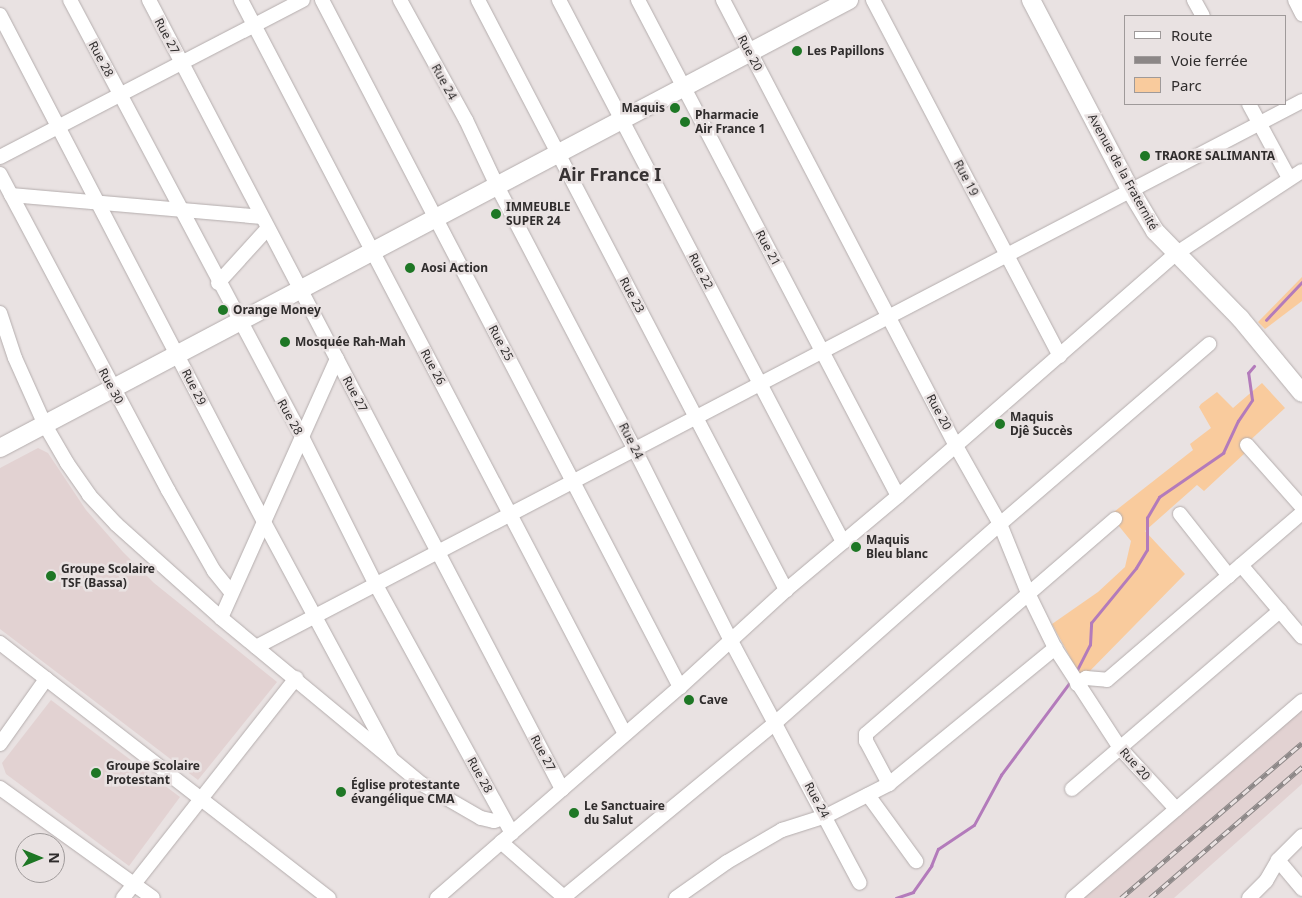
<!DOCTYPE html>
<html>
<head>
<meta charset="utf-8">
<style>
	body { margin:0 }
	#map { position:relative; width:1302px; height:898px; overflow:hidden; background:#e9e2e2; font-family:"Noto Sans",sans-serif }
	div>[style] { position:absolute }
	.built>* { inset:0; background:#e2d2d2 }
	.green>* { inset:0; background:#f9cb9d }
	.stream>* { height:2.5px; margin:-1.25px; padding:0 1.25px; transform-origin:1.25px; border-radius:1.25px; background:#b37bbb }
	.roads { filter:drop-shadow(0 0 1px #b4adad) drop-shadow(0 0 1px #b4adad) }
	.minor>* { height:14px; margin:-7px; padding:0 7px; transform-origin:7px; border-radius:7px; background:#fff }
	.major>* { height:18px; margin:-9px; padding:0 9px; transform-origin:9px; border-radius:9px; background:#fff }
	.rail>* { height:4.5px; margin-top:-2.25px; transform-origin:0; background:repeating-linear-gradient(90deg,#e9e2e2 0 8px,#8c8787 0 16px); box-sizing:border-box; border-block:1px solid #8c8787 }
	.dots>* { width:14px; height:14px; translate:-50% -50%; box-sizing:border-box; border:2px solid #e9e2e2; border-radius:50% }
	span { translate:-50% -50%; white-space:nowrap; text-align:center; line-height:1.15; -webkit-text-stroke:5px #e9e2e2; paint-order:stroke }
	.street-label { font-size:12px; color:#302d2d }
	.poi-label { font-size:12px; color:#302d2d; font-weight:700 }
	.left { translate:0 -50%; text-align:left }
	.right { translate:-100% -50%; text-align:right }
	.district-label { font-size:18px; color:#373233; font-weight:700 }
	.legend { position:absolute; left:1124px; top:15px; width:162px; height:90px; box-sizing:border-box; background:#e9e2e2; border:1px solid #9f9a9a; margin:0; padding:6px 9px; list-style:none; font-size:15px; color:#302d2d }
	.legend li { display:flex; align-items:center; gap:10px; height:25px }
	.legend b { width:25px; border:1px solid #9f9a9a }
	.north { position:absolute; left:15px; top:833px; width:50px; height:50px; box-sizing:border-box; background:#e9e2e2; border:1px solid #9f9a9a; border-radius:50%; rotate:90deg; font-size:14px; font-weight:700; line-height:20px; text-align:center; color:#302d2d }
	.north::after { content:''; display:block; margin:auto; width:18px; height:22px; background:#1e7725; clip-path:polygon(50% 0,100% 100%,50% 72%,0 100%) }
</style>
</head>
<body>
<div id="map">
	<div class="built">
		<i style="clip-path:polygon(38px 448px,48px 453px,86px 510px,123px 552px,154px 583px,277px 682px,198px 780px,0 629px,0 468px)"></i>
		<i style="clip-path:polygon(51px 700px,180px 797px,129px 866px,6px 774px,2px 763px)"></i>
		<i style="clip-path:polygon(1302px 705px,1302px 784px,1174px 898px,1067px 898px)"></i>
	</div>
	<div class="green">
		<i style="clip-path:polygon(1302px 277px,1302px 301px,1265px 329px,1258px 322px)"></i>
		<i style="clip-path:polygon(1262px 383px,1285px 408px,1244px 446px,1245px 453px,1204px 491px,1197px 485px,1145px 531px,1185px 574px,1082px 679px,1052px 624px,1098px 592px,1125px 567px,1131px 541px,1110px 515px,1193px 450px,1190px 444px,1211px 428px,1199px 407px,1201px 404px,1217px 392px,1233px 408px)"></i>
	</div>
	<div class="stream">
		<i style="left:1266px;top:320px;width:52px;rotate:-46.5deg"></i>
		<i style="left:1076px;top:672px;width:30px;rotate:-63deg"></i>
		<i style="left:1090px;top:645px;width:22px;rotate:-87deg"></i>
		<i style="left:1091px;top:623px;width:71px;rotate:-50.7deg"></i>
		<i style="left:1136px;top:568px;width:21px;rotate:-59deg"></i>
		<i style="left:1147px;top:550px;width:32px;rotate:-90deg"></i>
		<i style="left:1147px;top:518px;width:24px;rotate:-60deg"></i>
		<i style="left:1159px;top:497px;width:78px;rotate:-34.5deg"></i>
		<i style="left:1223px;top:453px;width:35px;rotate:-65deg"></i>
		<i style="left:1238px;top:421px;width:25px;rotate:-56deg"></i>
		<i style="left:1252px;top:400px;width:27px;rotate:-98deg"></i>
		<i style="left:1248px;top:373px;width:9px;rotate:-49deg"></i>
		<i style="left:896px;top:898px;width:18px;rotate:-19deg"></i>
		<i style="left:913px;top:892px;width:32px;rotate:-55deg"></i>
		<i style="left:931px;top:866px;width:18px;rotate:-68deg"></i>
		<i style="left:938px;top:849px;width:43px;rotate:-33.7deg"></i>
		<i style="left:974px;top:825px;width:57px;rotate:-61.6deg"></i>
		<i style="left:1001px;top:775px;width:116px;rotate:-53.4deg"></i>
	</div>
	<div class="roads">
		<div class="minor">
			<i style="left:70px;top:0;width:495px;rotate:62deg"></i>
			<i style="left:302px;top:437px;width:165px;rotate:63.4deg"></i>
			<i style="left:376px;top:585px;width:283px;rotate:61.3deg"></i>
			<i style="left:149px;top:0;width:891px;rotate:62.37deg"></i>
			<i style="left:241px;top:0;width:828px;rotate:62.38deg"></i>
			<i style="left:322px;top:0;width:775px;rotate:62.48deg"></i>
			<i style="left:400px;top:0;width:137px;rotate:61.2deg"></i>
			<i style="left:466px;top:120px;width:73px;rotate:64.8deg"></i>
			<i style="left:497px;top:186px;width:298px;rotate:62.4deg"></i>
			<i style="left:635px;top:450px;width:212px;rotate:63.3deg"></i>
			<i style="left:730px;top:639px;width:276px;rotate:62deg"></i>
			<i style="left:478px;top:0;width:666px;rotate:62.43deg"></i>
			<i style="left:559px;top:0;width:612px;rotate:62.35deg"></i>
			<i style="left:638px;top:0;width:560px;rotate:62.34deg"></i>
			<i style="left:723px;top:0;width:503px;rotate:62.42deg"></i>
			<i style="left:956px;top:446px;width:90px;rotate:60.6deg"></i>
			<i style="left:1000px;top:524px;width:74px;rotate:67.9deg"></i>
			<i style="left:1028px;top:593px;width:61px;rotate:63.9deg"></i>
			<i style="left:1055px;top:648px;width:119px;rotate:57deg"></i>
			<i style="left:1120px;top:748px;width:83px;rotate:47.4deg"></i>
			<i style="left:873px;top:0;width:402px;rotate:62.3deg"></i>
			<i style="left:1194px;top:0;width:18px;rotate:61deg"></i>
			<i style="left:1295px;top:0;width:16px;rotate:63deg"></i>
			<i style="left:0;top:15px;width:572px;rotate:62.49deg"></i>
			<i style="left:264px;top:522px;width:268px;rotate:61.7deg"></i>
			<i style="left:1249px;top:104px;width:84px;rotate:61.6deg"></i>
			<i style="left:0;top:157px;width:341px;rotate:-27.4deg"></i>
			<i style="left:0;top:174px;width:358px;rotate:62deg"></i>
			<i style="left:168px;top:490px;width:93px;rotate:60.4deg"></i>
			<i style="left:214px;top:571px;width:28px;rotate:51deg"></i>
			<i style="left:11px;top:195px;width:252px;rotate:5deg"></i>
			<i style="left:218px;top:283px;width:74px;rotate:-47.7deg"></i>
			<i style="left:0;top:313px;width:47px;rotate:71.6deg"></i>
			<i style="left:15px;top:358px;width:73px;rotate:65.9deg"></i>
			<i style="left:45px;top:425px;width:44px;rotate:59.9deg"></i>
			<i style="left:67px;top:463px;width:39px;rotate:55deg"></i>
			<i style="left:89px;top:495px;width:40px;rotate:47deg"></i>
			<i style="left:116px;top:524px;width:141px;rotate:41.8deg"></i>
			<i style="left:221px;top:618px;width:261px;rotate:39.6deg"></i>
			<i style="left:422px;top:784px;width:68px;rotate:30deg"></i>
			<i style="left:481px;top:818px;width:13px;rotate:13deg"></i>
			<i style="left:494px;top:821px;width:9px;rotate:-18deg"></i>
			<i style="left:1247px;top:445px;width:83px;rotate:48.4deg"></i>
			<i style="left:1180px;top:514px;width:79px;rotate:51.7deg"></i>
			<i style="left:1241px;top:565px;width:94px;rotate:49.7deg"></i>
			<i style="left:221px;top:618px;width:284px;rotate:-65.9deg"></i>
			<i style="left:0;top:643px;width:416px;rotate:37.8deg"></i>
			<i style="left:256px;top:647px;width:1180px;rotate:-27.56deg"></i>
			<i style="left:1077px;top:684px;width:11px;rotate:-34deg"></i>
			<i style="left:1086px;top:678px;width:21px;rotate:5deg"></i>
			<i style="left:1107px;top:680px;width:257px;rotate:-40.6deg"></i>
			<i style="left:0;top:744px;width:80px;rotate:-54.7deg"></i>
			<i style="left:889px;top:784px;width:49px;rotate:-118.1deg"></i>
			<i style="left:866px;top:741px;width:7px;rotate:-90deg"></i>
			<i style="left:866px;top:734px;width:329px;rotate:-40.8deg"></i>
			<i style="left:0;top:788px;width:188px;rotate:35.7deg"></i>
			<i style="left:1072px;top:789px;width:274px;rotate:-40.6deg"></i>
			<i style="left:868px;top:795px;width:82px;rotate:54deg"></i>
			<i style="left:501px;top:842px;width:85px;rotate:41.2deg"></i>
			<i style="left:1278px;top:860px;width:38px;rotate:50deg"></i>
			<i style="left:564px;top:897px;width:273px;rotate:-39.5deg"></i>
			<i style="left:775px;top:723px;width:300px;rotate:-41.5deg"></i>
			<i style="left:1000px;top:524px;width:276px;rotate:-40.7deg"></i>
			<i style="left:123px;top:898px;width:280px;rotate:-51.8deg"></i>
			<i style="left:437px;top:898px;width:322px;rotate:-41deg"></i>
			<i style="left:680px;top:687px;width:144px;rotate:-42.5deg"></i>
			<i style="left:786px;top:590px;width:146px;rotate:-40deg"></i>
			<i style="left:898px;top:496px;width:370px;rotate:-41.1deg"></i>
			<i style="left:1177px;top:253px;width:149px;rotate:-33.3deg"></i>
			<i style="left:676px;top:898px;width:62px;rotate:-35.2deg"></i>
			<i style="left:727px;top:862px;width:64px;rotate:-30.2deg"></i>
			<i style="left:782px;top:830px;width:46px;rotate:-17.7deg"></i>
			<i style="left:826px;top:816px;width:71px;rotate:-26.9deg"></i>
			<i style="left:889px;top:784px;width:215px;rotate:-39.3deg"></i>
			<i style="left:1073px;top:898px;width:302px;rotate:-40.7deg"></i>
			<i style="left:1249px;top:898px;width:24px;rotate:-45deg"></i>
			<i style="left:1266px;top:881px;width:24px;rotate:-60deg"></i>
			<i style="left:1278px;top:860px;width:34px;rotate:-45deg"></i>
		</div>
		<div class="major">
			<i style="left:1031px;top:0;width:216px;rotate:62.4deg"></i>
			<i style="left:1131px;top:191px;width:47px;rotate:59deg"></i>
			<i style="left:1155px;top:231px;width:122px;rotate:45.7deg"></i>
			<i style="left:1240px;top:318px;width:97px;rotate:50.4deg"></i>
			<i style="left:0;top:448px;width:960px;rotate:-27.82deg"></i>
		</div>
	</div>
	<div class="rail">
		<i style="left:1121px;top:898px;width:238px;rotate:-40.6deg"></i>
		<i style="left:1150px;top:898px;width:201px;rotate:-40.8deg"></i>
	</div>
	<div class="dots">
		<i style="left:797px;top:51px;background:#1e7725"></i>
		<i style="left:675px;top:108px;background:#1e7725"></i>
		<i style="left:685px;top:122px;background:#1e7725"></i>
		<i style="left:1145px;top:156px;background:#1e7725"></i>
		<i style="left:496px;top:214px;background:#1e7725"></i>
		<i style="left:410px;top:268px;background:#1e7725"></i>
		<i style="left:223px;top:310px;background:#1e7725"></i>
		<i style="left:285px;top:342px;background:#1e7725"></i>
		<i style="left:1000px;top:424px;background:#1e7725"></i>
		<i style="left:856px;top:547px;background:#1e7725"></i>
		<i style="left:51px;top:576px;background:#1e7725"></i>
		<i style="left:689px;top:700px;background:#1e7725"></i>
		<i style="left:96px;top:773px;background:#1e7725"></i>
		<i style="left:341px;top:792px;background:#1e7725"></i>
		<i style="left:574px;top:813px;background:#1e7725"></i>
	</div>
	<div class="street-label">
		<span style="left:167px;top:36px;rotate:62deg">Rue 27</span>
		<span style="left:750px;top:53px;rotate:62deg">Rue 20</span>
		<span style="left:101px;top:59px;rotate:62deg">Rue 28</span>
		<span style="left:444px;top:82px;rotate:61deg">Rue 24</span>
		<span style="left:1123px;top:172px;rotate:61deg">Avenue de la Fraternité</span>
		<span style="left:966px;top:178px;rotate:62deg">Rue 19</span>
		<span style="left:768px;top:248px;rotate:62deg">Rue 21</span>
		<span style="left:701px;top:271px;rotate:63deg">Rue 22</span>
		<span style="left:632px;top:295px;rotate:62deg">Rue 23</span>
		<span style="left:501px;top:343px;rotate:62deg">Rue 25</span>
		<span style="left:433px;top:367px;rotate:62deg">Rue 26</span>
		<span style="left:111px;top:386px;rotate:62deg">Rue 30</span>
		<span style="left:194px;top:387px;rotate:63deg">Rue 29</span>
		<span style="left:355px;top:394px;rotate:62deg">Rue 27</span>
		<span style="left:939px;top:412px;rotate:62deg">Rue 20</span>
		<span style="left:290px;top:417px;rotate:61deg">Rue 28</span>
		<span style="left:631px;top:441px;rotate:63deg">Rue 24</span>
		<span style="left:543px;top:753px;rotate:62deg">Rue 27</span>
		<span style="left:1135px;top:764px;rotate:48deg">Rue 20</span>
		<span style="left:480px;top:775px;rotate:61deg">Rue 28</span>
		<span style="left:817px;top:800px;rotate:62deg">Rue 24</span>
	</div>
	<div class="poi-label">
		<span class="left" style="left:807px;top:51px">Les Papillons</span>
		<span class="right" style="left:665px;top:108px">Maquis</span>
		<span class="left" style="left:695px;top:122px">Pharmacie<br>Air France 1</span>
		<span class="left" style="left:1155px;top:156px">TRAORE SALIMANTA</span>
		<span class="left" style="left:506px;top:214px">IMMEUBLE<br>SUPER 24</span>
		<span class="left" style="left:421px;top:268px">Aosi Action</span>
		<span class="left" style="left:233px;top:310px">Orange Money</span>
		<span class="left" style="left:295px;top:342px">Mosquée Rah-Mah</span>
		<span class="left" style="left:1010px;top:424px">Maquis<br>Djê Succès</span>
		<span class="left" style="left:866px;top:547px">Maquis<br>Bleu blanc</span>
		<span class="left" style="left:61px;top:576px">Groupe Scolaire<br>TSF (Bassa)</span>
		<span class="left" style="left:699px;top:700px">Cave</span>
		<span class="left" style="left:106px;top:773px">Groupe Scolaire<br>Protestant</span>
		<span class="left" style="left:351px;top:792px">Église protestante<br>évangélique CMA</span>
		<span class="left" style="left:584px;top:813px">Le Sanctuaire<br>du Salut</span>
	</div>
	<div class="district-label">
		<span style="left:610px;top:174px">Air France I</span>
	</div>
	<ul class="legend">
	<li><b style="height:6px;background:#fff"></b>Route</li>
	<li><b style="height:6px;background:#8c8787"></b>Voie ferrée</li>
	<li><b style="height:14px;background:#f9cb9d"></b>Parc</li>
	</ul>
	<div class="north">N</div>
</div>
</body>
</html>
